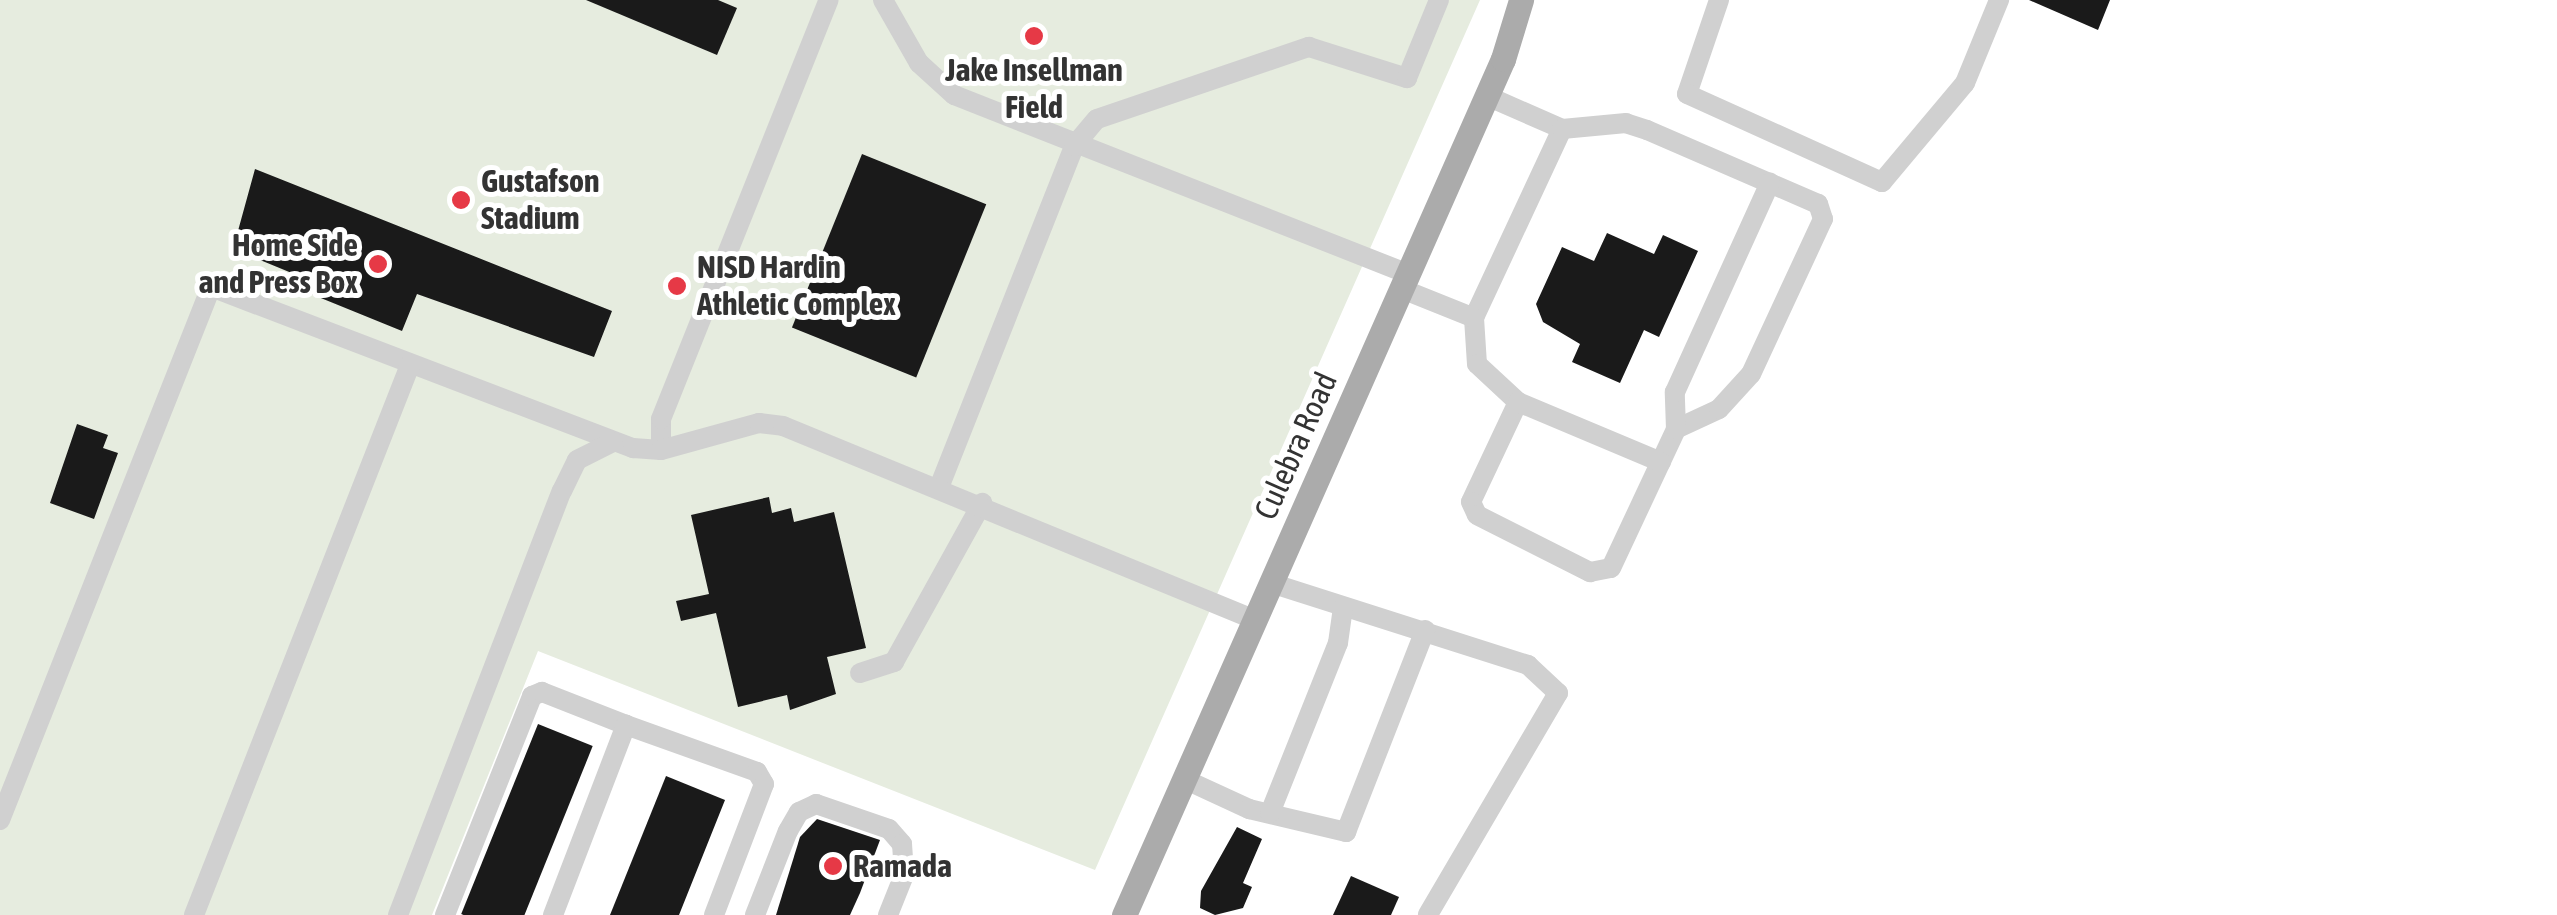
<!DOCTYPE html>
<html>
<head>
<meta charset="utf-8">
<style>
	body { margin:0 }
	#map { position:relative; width:2557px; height:915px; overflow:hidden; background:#fff; font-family:"Asap Condensed",sans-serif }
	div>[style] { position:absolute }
	.green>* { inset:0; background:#e6ecdf }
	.building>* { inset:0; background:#1a1a1a; transform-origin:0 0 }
	.minor>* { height:20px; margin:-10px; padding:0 10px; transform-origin:10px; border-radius:10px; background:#d0d0d0 }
	.major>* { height:25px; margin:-12.5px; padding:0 12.5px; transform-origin:12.5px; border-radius:12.5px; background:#ababab }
	.dots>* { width:28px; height:28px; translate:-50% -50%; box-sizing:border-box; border:5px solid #fff; border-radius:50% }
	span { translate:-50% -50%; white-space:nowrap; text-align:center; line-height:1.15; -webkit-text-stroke:10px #fff; paint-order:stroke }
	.poi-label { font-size:32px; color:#333; font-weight:700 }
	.left { translate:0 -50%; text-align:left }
	.right { translate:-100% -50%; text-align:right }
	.street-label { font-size:32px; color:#333 }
</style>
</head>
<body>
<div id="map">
	<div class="green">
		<i style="clip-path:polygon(0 0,1480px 0,1095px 870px,538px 651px,432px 915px,0 915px)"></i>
	</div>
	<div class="building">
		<i style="clip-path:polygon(586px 0,718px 0,737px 8px,717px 55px)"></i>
		<i style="clip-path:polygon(2029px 0,2110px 0,2098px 30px)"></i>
		<i style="left:862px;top:154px;width:134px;height:187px;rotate:22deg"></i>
		<i style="clip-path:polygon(255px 169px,612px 311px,594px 357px,417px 294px,402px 331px,311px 294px,316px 283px,233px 249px)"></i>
		<i style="clip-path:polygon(1607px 233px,1654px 254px,1663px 235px,1698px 251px,1659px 337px,1644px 330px,1620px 383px,1572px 362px,1580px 344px,1543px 322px,1536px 304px,1562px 247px,1594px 261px)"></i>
		<i style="clip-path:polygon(77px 424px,108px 435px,103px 448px,118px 453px,94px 519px,50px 503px)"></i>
		<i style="clip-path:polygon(769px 497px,772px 513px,791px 508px,794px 522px,834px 512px,866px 648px,827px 657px,836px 694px,790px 710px,787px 695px,738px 707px,716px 613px,681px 621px,676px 601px,709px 594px,691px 515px)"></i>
		<i style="left:538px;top:724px;width:59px;height:205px;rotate:22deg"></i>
		<i style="clip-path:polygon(666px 776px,725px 800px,679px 915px,610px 915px)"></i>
		<i style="clip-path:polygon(817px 819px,880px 840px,860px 893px,850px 915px,776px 915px,800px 837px)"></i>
		<i style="clip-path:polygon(1237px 827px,1262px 839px,1243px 883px,1252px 887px,1243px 908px,1215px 915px,1200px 908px,1201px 891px)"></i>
		<i style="clip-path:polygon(1351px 876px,1399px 897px,1391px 915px,1333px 915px)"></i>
	</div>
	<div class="minor">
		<i style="left:883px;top:0;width:73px;rotate:60.3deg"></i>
		<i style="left:919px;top:63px;width:47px;rotate:42.4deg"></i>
		<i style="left:954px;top:95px;width:488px;rotate:21.5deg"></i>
		<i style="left:1719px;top:0;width:99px;rotate:108.8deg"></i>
		<i style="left:1687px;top:94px;width:214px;rotate:24.3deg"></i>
		<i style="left:1882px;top:182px;width:129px;rotate:-50deg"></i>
		<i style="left:1965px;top:83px;width:90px;rotate:-67.7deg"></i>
		<i style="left:1487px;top:96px;width:82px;rotate:23.7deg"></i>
		<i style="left:1562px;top:129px;width:208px;rotate:115deg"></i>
		<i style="left:1474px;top:318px;width:46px;rotate:86.3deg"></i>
		<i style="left:1477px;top:364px;width:56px;rotate:42.8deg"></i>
		<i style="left:1518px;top:402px;width:110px;rotate:115.2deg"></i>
		<i style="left:1471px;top:502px;width:14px;rotate:65deg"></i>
		<i style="left:1477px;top:515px;width:127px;rotate:26.8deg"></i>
		<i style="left:1590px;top:572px;width:21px;rotate:-11deg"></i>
		<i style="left:1611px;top:568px;width:153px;rotate:-64.9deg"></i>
		<i style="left:1676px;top:429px;width:47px;rotate:-24.9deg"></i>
		<i style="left:1719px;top:409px;width:47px;rotate:-47.6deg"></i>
		<i style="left:1751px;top:374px;width:171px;rotate:-65.1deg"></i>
		<i style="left:1823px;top:219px;width:16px;rotate:-108deg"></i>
		<i style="left:1818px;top:204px;width:186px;rotate:-156.6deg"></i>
		<i style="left:1647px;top:130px;width:22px;rotate:-162deg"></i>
		<i style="left:1626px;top:123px;width:64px;rotate:174.6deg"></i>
		<i style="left:1402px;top:289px;width:78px;rotate:21.9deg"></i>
		<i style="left:1518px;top:402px;width:155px;rotate:22.8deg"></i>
		<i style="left:1676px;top:429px;width:37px;rotate:-92deg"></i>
		<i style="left:1675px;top:392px;width:230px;rotate:-65.6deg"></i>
		<i style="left:661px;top:450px;width:31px;rotate:-90deg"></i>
		<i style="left:661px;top:419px;width:451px;rotate:-68.2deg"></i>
		<i style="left:940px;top:485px;width:365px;rotate:-68.4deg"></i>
		<i style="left:1074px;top:146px;width:35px;rotate:-50deg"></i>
		<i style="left:1097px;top:119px;width:224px;rotate:-18.8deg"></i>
		<i style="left:1309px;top:47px;width:103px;rotate:17.6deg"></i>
		<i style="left:1407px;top:78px;width:84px;rotate:-67.7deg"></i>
		<i style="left:1271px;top:583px;width:270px;rotate:17.7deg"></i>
		<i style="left:1528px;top:665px;width:41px;rotate:43deg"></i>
		<i style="left:1558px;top:693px;width:257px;rotate:120.4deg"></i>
		<i style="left:860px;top:673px;width:36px;rotate:-18deg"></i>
		<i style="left:894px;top:662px;width:182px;rotate:-61deg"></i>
		<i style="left:1184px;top:779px;width:72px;rotate:24.8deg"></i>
		<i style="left:1249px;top:809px;width:100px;rotate:13.3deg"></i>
		<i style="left:1346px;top:832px;width:217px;rotate:-68.6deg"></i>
		<i style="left:1270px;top:813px;width:183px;rotate:-68.2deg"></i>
		<i style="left:1338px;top:643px;width:36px;rotate:-82deg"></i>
		<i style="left:0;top:820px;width:573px;rotate:-68.4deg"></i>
		<i style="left:211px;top:287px;width:452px;rotate:20.9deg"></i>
		<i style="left:633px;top:448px;width:28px;rotate:4deg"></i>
		<i style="left:661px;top:450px;width:102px;rotate:-15.4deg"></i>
		<i style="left:759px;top:423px;width:24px;rotate:7deg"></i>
		<i style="left:783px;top:426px;width:510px;rotate:22.34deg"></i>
		<i style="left:194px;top:915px;width:591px;rotate:-68.56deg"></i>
		<i style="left:398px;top:915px;width:455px;rotate:-68.9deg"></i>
		<i style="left:562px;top:491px;width:34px;rotate:-64deg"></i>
		<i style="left:577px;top:460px;width:40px;rotate:-26.6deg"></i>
		<i style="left:445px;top:915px;width:236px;rotate:-68.3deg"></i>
		<i style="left:532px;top:696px;width:11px;rotate:-22deg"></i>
		<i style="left:542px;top:692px;width:90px;rotate:21.4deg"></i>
		<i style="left:553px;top:915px;width:204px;rotate:-69deg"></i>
		<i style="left:626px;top:725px;width:139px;rotate:19.7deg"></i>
		<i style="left:757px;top:772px;width:14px;rotate:60deg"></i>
		<i style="left:764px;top:784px;width:140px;rotate:110.9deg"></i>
		<i style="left:755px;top:915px;width:90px;rotate:-68.6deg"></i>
		<i style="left:788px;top:831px;width:22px;rotate:-60deg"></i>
		<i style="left:799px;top:812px;width:19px;rotate:-25deg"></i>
		<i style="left:816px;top:804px;width:77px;rotate:18.9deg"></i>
		<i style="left:889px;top:829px;width:20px;rotate:49deg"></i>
		<i style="left:902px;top:844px;width:31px;rotate:86deg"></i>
		<i style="left:904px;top:875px;width:43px;rotate:111.8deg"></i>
	</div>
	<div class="major">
		<i style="left:1124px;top:915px;width:936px;rotate:-66.12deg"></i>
		<i style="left:1503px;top:59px;width:62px;rotate:-73deg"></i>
	</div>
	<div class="dots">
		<i style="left:1034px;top:36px;background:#e63946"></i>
		<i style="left:461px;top:200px;background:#e63946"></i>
		<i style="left:378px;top:264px;background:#e63946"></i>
		<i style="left:677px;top:286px;background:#e63946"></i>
		<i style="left:833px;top:866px;background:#e63946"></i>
	</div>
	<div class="poi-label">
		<span style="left:1034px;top:89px">Jake Insellman<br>Field</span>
		<span class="left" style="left:481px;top:200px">Gustafson<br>Stadium</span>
		<span class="right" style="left:358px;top:264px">Home Side<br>and Press Box</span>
		<span class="left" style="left:697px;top:286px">NISD Hardin<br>Athletic Complex</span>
		<span class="left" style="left:853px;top:866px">Ramada</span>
	</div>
	<div class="street-label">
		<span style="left:1296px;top:446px;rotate:-66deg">Culebra Road</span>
	</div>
</div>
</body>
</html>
